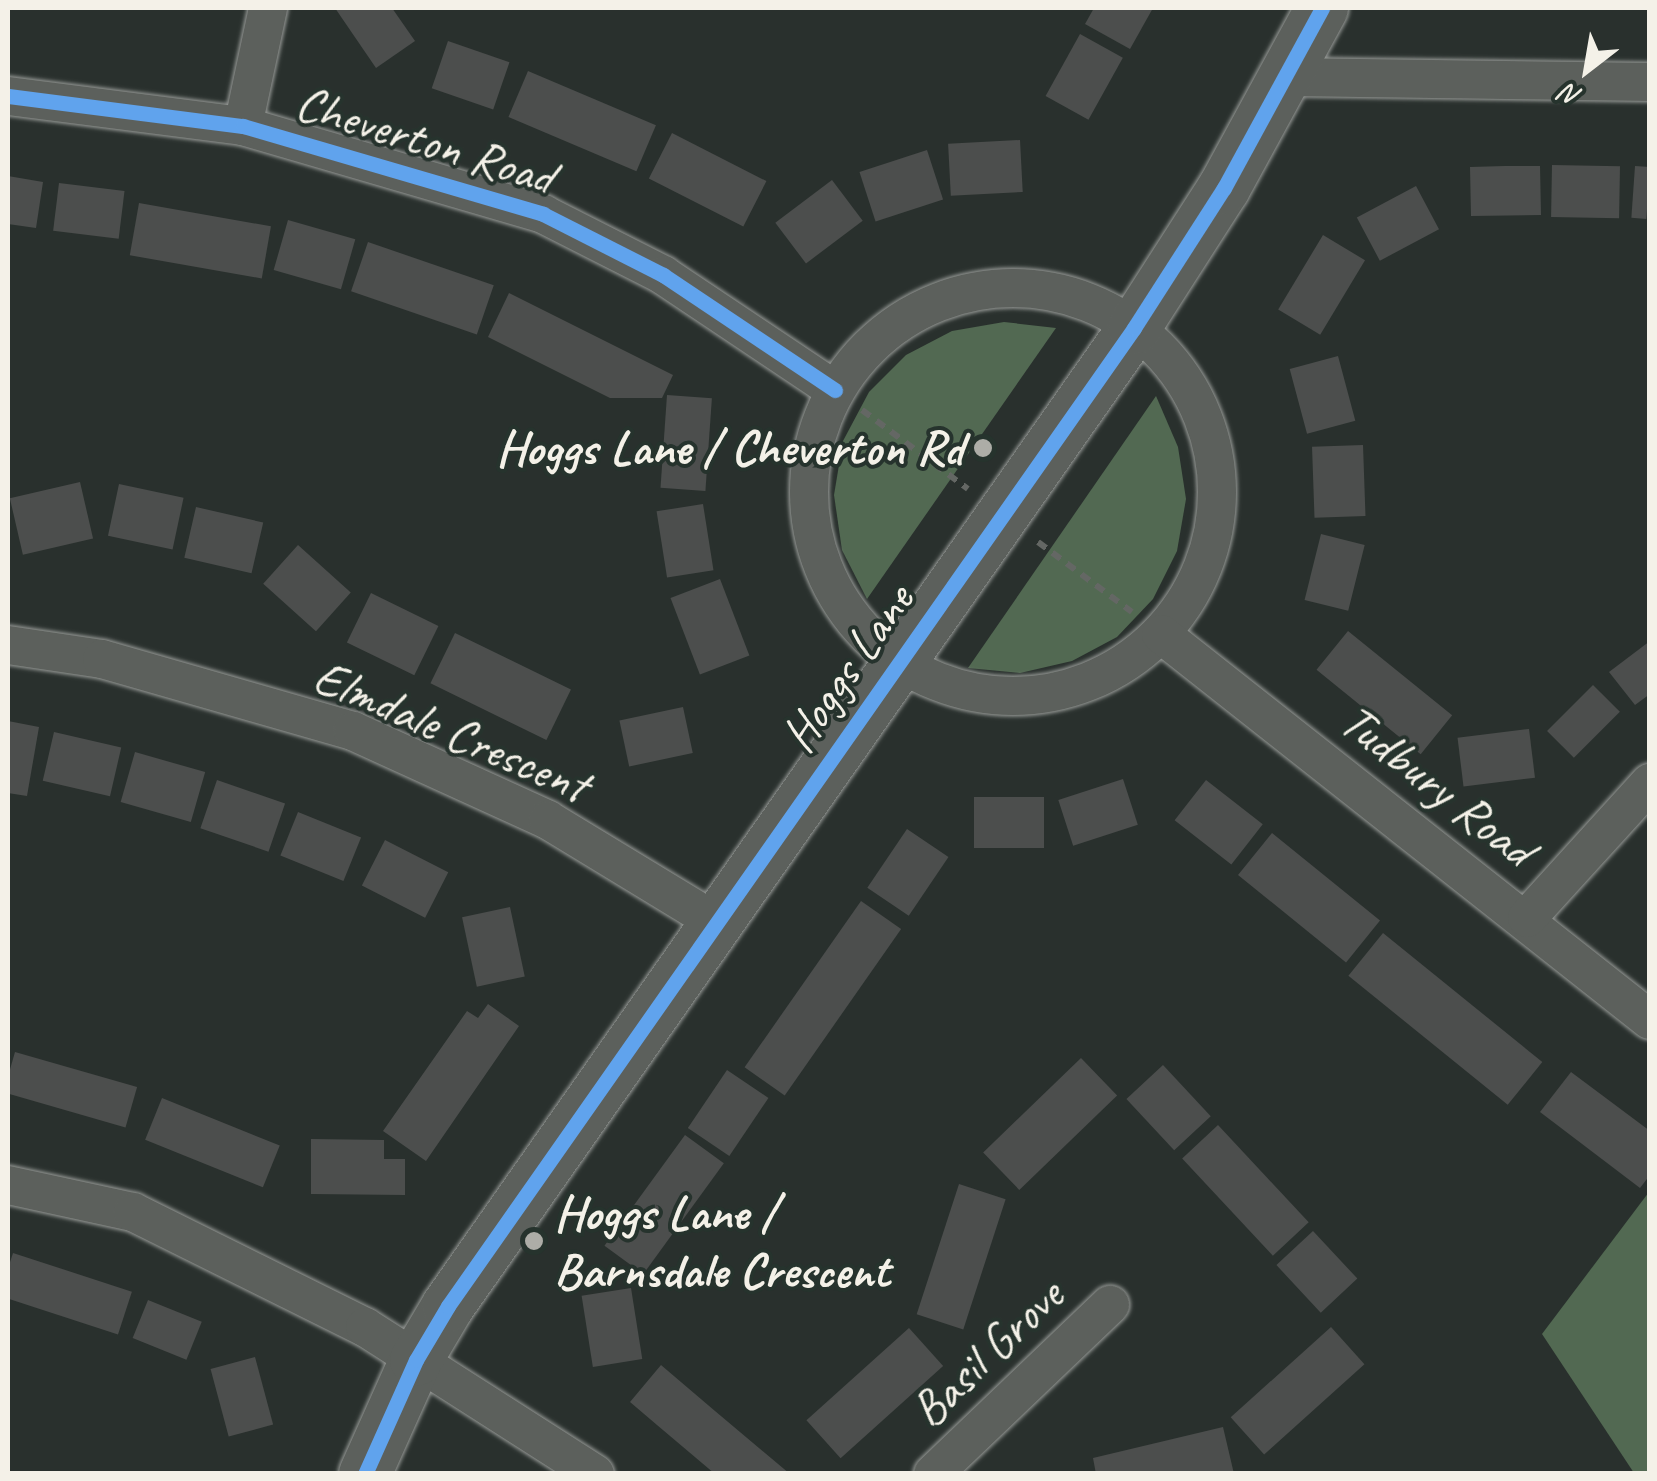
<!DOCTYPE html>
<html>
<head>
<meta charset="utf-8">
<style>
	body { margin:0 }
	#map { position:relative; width:1657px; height:1481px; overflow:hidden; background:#29302d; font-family:Caveat,sans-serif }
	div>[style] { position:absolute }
	.green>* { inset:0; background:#526952 }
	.building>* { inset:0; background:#4c4e4d; transform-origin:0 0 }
	.path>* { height:6px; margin-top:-3px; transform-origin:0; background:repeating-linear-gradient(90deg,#646764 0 10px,transparent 0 18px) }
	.roads { filter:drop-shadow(0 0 2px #969996) drop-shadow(0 0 2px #969996) }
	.street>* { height:38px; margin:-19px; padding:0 19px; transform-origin:19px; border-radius:19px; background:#5c605c }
	.street>.ring { margin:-19px; padding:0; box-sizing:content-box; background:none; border:38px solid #5c605c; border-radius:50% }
	.secondary>* { height:52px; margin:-26px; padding:0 26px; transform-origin:26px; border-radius:26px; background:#5c605c }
	.cycleway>* { height:15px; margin:-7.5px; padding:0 7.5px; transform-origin:7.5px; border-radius:7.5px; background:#60a3ed }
	.dots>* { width:28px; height:28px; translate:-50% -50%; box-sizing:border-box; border:5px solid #26332d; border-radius:50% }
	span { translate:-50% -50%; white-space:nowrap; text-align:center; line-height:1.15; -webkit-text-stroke:8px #26332d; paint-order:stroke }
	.street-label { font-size:50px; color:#f4f1e8 }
	.poi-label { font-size:50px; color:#f4f1e8; font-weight:700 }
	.right { translate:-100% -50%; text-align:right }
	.left { translate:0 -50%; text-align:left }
	.frame { position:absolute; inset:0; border:10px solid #f4f1e8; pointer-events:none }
	.north { position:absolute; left:1537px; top:20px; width:100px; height:100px; -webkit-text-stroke:8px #26332d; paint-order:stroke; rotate:211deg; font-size:28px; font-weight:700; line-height:40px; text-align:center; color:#f4f1e8 }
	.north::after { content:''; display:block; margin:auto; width:35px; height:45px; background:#f4f1e8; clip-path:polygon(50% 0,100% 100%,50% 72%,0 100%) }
</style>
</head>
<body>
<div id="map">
	<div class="green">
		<i style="clip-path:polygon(1004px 322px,1056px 328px,867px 599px,842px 550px,834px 495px,843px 441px,869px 392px,906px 355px,952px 331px)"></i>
		<i style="clip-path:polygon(1156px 396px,1178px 447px,1186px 499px,1177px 551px,1153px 599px,1117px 637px,1072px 661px,1020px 673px,968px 668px)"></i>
		<i style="clip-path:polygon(1649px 1192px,1649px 1473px,1634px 1473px,1542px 1334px)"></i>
	</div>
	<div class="building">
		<i style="clip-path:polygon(335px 8px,392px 8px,415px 41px,376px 68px)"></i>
		<i style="clip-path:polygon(1094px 8px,1153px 8px,1130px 49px,1085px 24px)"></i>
		<i style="left:1080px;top:34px;width:49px;height:71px;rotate:29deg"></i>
		<i style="left:448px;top:41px;width:65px;height:50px;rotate:19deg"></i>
		<i style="left:528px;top:71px;width:139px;height:50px;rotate:23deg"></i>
		<i style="left:672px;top:133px;width:106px;height:51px;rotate:27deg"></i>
		<i style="left:1020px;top:140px;width:52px;height:72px;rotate:87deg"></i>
		<i style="left:927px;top:150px;width:52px;height:71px;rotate:72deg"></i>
		<i style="left:1552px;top:165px;width:68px;height:52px;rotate:1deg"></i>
		<i style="clip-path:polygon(1505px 166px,1540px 166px,1541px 215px,1471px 216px,1470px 167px)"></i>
		<i style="left:1635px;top:166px;width:15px;height:52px;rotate:4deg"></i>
		<i style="clip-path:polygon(8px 176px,43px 182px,36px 228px,8px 224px)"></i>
		<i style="left:832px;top:180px;width:51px;height:71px;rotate:53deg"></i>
		<i style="left:59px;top:183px;width:66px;height:48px;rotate:7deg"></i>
		<i style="left:1416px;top:186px;width:49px;height:67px;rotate:62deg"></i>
		<i style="left:139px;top:203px;width:134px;height:53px;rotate:10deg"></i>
		<i style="left:288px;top:220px;width:70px;height:52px;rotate:16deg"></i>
		<i style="left:1323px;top:235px;width:49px;height:87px;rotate:31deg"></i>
		<i style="left:368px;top:242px;width:133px;height:52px;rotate:19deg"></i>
		<i style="clip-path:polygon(509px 293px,673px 375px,662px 398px,610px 398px,488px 337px)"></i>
		<i style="left:1338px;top:356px;width:67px;height:50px;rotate:75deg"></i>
		<i style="left:667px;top:395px;width:45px;height:93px;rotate:4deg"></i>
		<i style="left:1363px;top:445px;width:71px;height:51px;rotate:88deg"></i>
		<i style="left:80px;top:482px;width:58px;height:72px;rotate:77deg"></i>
		<i style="left:119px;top:484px;width:66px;height:53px;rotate:12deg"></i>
		<i style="left:703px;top:504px;width:67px;height:47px;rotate:81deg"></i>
		<i style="left:196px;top:507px;width:69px;height:52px;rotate:13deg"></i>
		<i style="left:1321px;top:534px;width:45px;height:68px;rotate:14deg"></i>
		<i style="left:298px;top:545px;width:71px;height:52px;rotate:42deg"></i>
		<i style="left:720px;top:579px;width:82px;height:53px;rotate:69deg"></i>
		<i style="left:371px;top:593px;width:75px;height:55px;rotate:26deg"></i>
		<i style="left:1348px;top:631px;width:134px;height:50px;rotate:39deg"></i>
		<i style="left:455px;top:633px;width:129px;height:56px;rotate:26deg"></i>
		<i style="clip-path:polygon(1650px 641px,1650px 694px,1635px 705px,1609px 672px)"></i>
		<i style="left:1593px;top:685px;width:38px;height:65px;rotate:45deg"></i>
		<i style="left:683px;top:707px;width:47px;height:65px;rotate:78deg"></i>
		<i style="clip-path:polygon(8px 721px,39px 727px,27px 796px,8px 793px)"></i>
		<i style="left:1529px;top:729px;width:49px;height:72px;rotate:83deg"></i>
		<i style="left:54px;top:732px;width:69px;height:50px;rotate:13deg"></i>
		<i style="left:135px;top:752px;width:73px;height:52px;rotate:16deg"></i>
		<i style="left:1123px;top:779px;width:48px;height:68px;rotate:72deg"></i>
		<i style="left:217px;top:780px;width:72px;height:51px;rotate:19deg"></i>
		<i style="left:1206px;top:780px;width:72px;height:51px;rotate:38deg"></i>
		<i style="left:974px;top:797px;width:70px;height:51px"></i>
		<i style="left:298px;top:812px;width:68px;height:47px;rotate:22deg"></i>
		<i style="left:907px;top:829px;width:50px;height:71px;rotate:34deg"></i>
		<i style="left:1272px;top:833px;width:139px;height:54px;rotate:39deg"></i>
		<i style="left:385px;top:840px;width:71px;height:51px;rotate:27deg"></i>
		<i style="left:861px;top:901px;width:49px;height:203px;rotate:35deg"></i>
		<i style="left:510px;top:907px;width:71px;height:49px;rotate:78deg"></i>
		<i style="left:1383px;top:933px;width:205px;height:55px;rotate:39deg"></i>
		<i style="clip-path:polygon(488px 1004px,519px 1026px,426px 1161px,383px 1131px,467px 1011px,478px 1018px)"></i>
		<i style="left:15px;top:1052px;width:127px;height:42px;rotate:16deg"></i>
		<i style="left:1081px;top:1058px;width:52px;height:136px;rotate:46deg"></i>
		<i style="left:1163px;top:1065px;width:70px;height:50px;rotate:47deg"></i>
		<i style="left:727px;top:1070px;width:50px;height:70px;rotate:34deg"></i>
		<i style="clip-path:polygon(1571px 1072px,1650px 1131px,1650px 1175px,1640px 1188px,1540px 1112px)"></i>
		<i style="left:162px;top:1098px;width:127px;height:45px;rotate:22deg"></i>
		<i style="left:1218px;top:1125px;width:133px;height:49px;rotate:47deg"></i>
		<i style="left:685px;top:1135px;width:48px;height:137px;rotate:36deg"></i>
		<i style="clip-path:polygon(311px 1139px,384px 1140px,384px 1159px,405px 1159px,405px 1195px,311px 1194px)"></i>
		<i style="left:959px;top:1184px;width:49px;height:137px;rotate:18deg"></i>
		<i style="left:1313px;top:1231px;width:65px;height:50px;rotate:47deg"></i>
		<i style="left:13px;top:1253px;width:125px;height:45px;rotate:18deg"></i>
		<i style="left:631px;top:1288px;width:72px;height:50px;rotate:81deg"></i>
		<i style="left:148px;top:1300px;width:58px;height:41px;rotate:22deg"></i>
		<i style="left:1331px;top:1327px;width:50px;height:135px;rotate:48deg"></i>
		<i style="left:909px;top:1328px;width:51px;height:138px;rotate:48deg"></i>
		<i style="left:255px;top:1357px;width:70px;height:46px;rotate:75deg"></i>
		<i style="clip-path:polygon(661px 1365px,715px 1411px,790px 1474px,715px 1474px,657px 1425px,630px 1402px)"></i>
		<i style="clip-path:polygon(1223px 1427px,1234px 1474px,1096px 1474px,1093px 1458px)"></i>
	</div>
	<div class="path">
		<i style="left:862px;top:410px;width:132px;rotate:36.7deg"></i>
		<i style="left:1038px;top:542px;width:117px;rotate:36.7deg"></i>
	</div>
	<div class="roads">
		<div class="street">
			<i style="left:1288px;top:77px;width:362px;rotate:0.8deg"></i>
			<i style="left:8px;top:96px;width:237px;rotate:7.3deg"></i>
			<i style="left:243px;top:126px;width:313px;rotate:16.3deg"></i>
			<i style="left:543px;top:214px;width:135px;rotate:26.9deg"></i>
			<i style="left:663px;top:275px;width:207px;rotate:33.8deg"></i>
			<i style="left:243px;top:126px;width:121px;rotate:-78deg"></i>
			<i class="ring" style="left:809px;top:288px;width:370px;height:370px"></i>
			<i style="left:1161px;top:634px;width:623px;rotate:38.29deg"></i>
			<i style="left:8px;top:645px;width:95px;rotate:8.5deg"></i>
			<i style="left:102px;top:659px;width:261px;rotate:16deg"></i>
			<i style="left:353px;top:731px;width:214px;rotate:24.5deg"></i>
			<i style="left:548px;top:820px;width:202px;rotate:31.3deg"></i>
			<i style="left:1527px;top:918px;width:183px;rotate:-47.7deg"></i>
			<i style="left:8px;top:1185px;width:128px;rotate:12.2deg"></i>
			<i style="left:133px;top:1212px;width:259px;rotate:26.4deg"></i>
			<i style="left:365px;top:1327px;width:273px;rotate:32.6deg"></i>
			<i style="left:933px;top:1474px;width:245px;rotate:-43.7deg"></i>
		</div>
		<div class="secondary">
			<i style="left:365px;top:1474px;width:125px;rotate:-65.9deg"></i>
			<i style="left:416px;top:1360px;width:63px;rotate:-59.3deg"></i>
			<i style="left:448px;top:1306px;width:1195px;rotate:-54.95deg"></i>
			<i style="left:1134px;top:328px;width:166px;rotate:-57.3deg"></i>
			<i style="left:1224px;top:188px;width:205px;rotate:-61.4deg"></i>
		</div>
	</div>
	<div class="cycleway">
		<i style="left:8px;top:96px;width:237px;rotate:7.3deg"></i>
		<i style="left:243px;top:126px;width:313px;rotate:16.3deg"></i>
		<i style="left:543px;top:214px;width:135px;rotate:26.9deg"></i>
		<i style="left:663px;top:275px;width:207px;rotate:33.8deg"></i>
		<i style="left:365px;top:1474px;width:125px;rotate:-65.9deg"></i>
		<i style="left:416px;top:1360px;width:63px;rotate:-59.3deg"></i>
		<i style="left:448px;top:1306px;width:1195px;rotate:-54.95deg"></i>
		<i style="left:1134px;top:328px;width:166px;rotate:-57.3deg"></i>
		<i style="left:1224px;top:188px;width:205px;rotate:-61.4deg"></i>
	</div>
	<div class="dots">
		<i style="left:983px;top:448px;background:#adada7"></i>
		<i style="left:534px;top:1241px;background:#adada7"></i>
	</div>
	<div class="street-label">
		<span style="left:425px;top:140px;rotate:17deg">Cheverton Road</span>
		<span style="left:847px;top:668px;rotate:-55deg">Hoggs Lane</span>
		<span style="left:451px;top:731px;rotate:23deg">Elmdale Crescent</span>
		<span style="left:1437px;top:785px;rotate:38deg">Tudbury Road</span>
		<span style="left:987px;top:1353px;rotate:-44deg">Basil Grove</span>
	</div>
	<div class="poi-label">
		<span class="right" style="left:963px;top:448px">Hoggs Lane / Cheverton Rd</span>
		<span class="left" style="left:554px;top:1241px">Hoggs Lane /<br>Barnsdale Crescent</span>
	</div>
	<div class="frame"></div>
	<div class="north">N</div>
</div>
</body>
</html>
